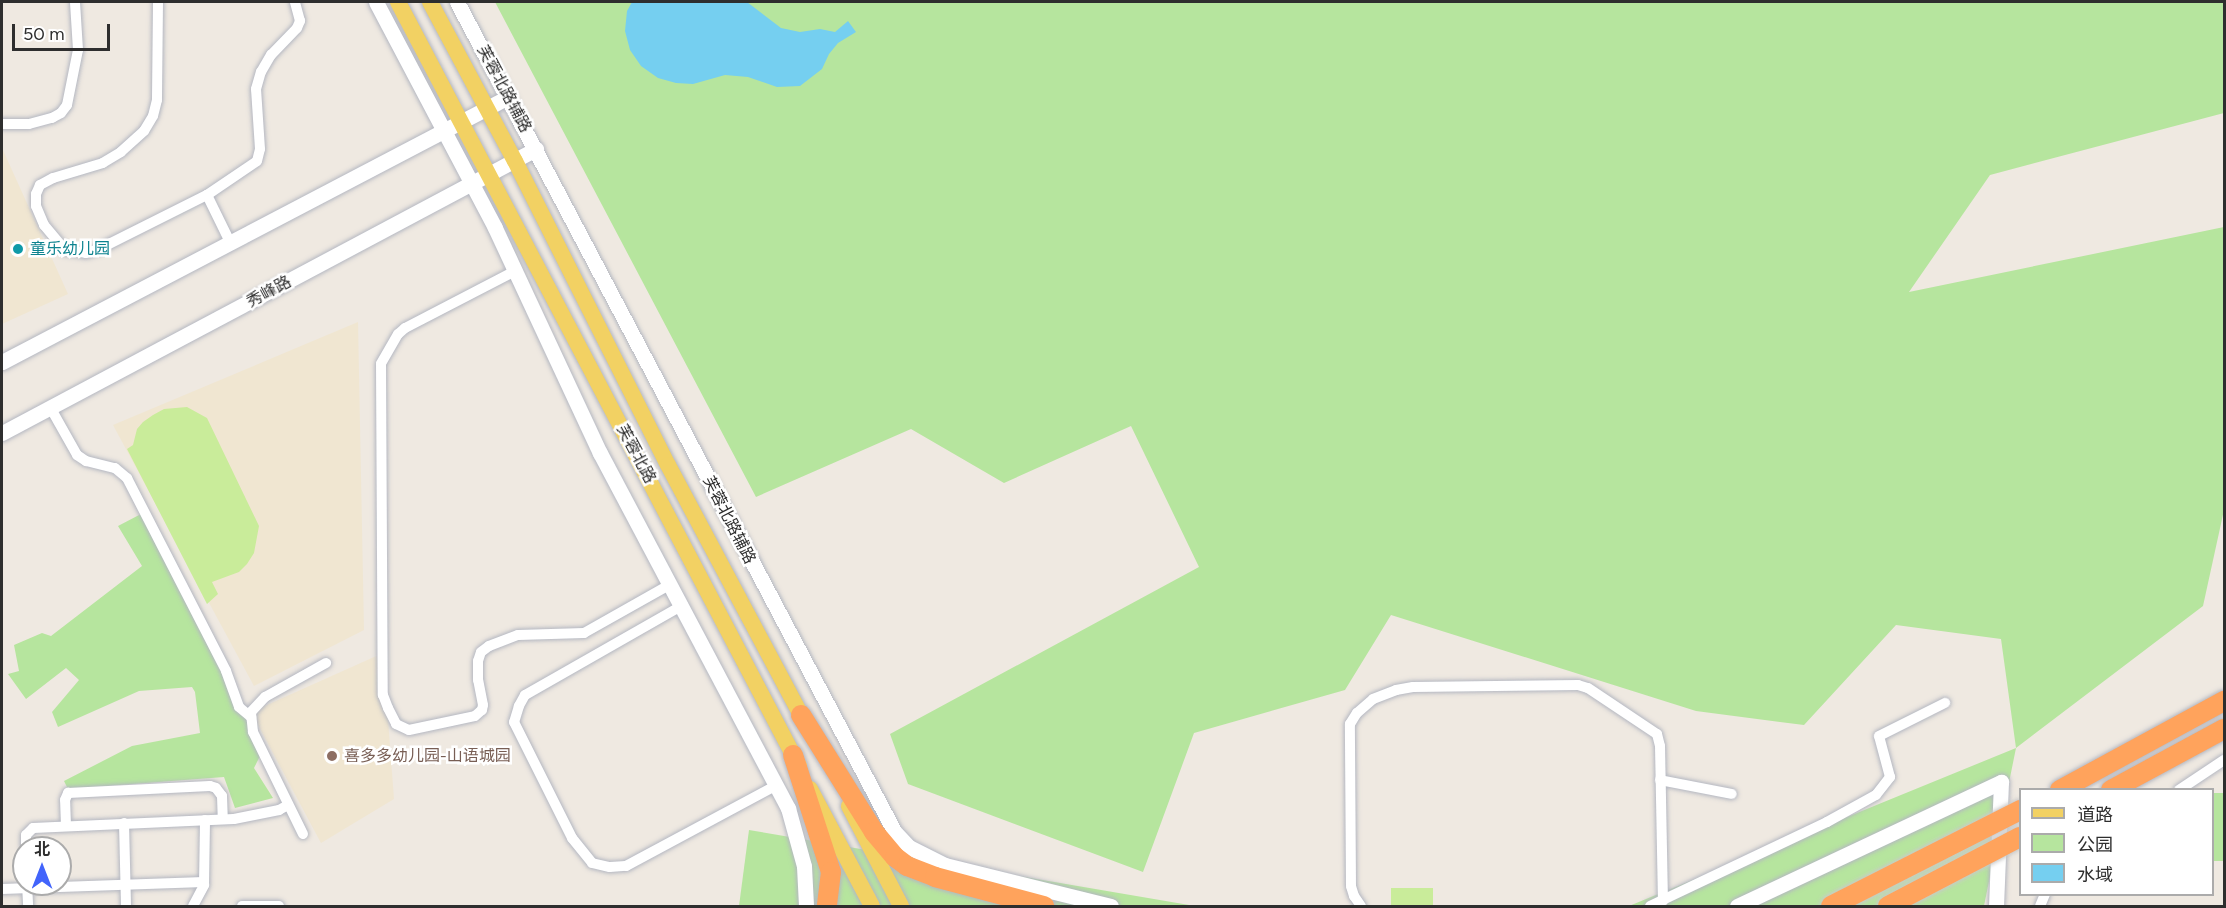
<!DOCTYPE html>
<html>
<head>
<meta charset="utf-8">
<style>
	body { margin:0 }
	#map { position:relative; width:2226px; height:908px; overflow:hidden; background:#efe9e1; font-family:Figtree,"Noto Sans SC",sans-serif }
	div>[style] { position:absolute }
	.education>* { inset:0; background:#f0e6d1 }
	.green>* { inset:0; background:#b6e59e; transform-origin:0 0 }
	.pitch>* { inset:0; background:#c9ec9a; transform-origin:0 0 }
	.water>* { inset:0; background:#75cff0 }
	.roads { filter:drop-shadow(0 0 2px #b4b7c1) drop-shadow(0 0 2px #b4b7c1) }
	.street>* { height:10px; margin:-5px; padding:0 5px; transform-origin:5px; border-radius:5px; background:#fff }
	.secondary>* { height:15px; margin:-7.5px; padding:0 7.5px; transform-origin:7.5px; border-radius:7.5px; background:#fff }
	.primary>* { height:16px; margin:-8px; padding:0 8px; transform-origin:8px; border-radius:8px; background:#f2d163 }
	.highway>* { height:20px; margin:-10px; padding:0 10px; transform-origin:10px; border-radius:10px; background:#ffa35c }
	.bridges { filter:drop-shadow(0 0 2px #c9c9c9) drop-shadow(0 0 2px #c9c9c9) }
	.highway-bridge>* { height:20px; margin:-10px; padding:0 10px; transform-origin:10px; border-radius:10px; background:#ffa35c }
	.dots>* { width:16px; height:16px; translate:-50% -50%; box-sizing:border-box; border:3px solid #fff; border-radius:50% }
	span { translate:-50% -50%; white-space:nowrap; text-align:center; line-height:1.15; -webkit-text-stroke:5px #fff; paint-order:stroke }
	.street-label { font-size:16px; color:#2e2e2e }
	.culture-label { font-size:16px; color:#0d838f }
	.left { translate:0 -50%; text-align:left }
	.education-label { font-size:16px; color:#785e54 }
	.frame { position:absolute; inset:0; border:3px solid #2e2e2e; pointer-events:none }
	.legend { position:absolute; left:2019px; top:788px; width:195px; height:108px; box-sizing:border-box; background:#fff; border:2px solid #ababab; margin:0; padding:8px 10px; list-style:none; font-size:18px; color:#2e2e2e }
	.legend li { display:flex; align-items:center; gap:12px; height:30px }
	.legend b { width:30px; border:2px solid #ababab }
	.north { position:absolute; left:12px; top:836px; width:60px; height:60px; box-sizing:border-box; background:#fff; border:2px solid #ababab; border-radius:50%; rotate:0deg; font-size:16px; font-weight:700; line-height:24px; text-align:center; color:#2e2e2e }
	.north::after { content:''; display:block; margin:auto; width:21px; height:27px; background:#4264fb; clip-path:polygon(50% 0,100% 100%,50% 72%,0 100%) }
	.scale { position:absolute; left:12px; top:24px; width:98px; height:27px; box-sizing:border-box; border:3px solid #2e2e2e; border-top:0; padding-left:8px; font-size:18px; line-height:21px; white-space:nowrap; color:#2e2e2e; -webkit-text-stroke:4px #fff; paint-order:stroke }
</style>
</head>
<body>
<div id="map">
	<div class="education">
		<i style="clip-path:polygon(2px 148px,68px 294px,2px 324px)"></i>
		<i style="clip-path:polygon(358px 322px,364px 630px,254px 686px,113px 425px)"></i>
		<i style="clip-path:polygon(383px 653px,394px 799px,321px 843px,251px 712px)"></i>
	</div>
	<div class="green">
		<i style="clip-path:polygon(495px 2px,2224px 2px,2224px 113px,1990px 175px,1909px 292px,2224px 227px,2224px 510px,2203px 606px,2016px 748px,1984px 906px,1629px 906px,2016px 748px,2001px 639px,1896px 625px,1804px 725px,1696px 711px,1391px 615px,1345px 690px,1194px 733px,1143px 872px,908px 784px,890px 734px,1199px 567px,1131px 426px,1004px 483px,911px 429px,756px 497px)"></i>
		<i style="clip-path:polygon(141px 514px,244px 714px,260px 756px,254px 768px,273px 798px,235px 808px,224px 777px,68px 789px,64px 781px,132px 746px,200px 733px,195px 692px,192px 687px,139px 691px,58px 727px,52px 712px,79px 680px,66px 668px,26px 699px,8px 674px,19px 671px,14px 645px,42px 633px,51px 636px,142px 566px,118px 526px)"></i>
		<i style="left:2224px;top:793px;width:68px;height:13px;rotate:90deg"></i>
		<i style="clip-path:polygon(749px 830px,1195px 906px,739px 906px)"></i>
	</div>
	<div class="pitch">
		<i style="clip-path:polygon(187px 407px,207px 418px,259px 526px,254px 553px,247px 564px,239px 572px,212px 582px,218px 594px,207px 604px,127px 449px,133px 445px,137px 429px,143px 422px,153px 415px,164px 409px)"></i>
		<i style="left:1391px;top:888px;width:42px;height:18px"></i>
	</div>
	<div class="water">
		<i style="clip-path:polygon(632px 2px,747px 2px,781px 28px,800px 32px,820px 29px,835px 32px,848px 21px,856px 32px,838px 43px,829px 54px,822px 69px,800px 86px,777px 87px,748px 77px,725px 75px,693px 84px,676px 83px,658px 78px,641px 66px,630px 50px,625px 31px,627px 11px)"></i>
	</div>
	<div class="roads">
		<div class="street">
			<i style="left:158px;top:2px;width:98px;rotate:90.6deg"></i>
			<i style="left:157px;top:100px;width:16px;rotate:104deg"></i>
			<i style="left:153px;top:116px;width:17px;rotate:121deg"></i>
			<i style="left:144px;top:131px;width:31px;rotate:138deg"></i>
			<i style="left:121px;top:152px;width:21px;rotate:149deg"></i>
			<i style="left:103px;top:163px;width:52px;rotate:163.3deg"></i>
			<i style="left:53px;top:178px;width:15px;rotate:152deg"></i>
			<i style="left:40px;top:185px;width:10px;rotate:114deg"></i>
			<i style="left:36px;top:194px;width:12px;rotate:90deg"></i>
			<i style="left:36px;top:206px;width:21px;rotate:67deg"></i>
			<i style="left:44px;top:225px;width:33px;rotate:50deg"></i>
			<i style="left:65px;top:250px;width:21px;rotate:8deg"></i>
			<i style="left:86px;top:253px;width:14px;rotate:-17deg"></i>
			<i style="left:99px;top:249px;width:121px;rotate:-26.6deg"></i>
			<i style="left:207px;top:195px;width:60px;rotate:-34.2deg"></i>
			<i style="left:257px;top:161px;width:12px;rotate:-76deg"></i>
			<i style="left:260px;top:149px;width:60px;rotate:-93.8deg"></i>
			<i style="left:256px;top:89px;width:18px;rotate:-74deg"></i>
			<i style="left:261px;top:72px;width:20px;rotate:-60deg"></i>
			<i style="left:271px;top:55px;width:37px;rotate:-46deg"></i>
			<i style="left:297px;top:28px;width:8px;rotate:-67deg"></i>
			<i style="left:300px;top:21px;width:20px;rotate:-105deg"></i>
			<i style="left:2px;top:124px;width:27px"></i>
			<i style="left:29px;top:124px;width:24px;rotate:-15deg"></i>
			<i style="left:52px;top:118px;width:10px;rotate:-29deg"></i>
			<i style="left:61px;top:113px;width:10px;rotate:-53deg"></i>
			<i style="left:67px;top:105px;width:56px;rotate:-78.7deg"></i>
			<i style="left:78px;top:50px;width:48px;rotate:-93.6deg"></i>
			<i style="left:207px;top:195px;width:52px;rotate:63.9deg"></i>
			<i style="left:515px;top:271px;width:124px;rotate:152.6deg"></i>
			<i style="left:405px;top:328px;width:9px;rotate:139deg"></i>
			<i style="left:398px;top:334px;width:34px;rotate:120deg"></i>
			<i style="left:381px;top:364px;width:331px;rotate:89.7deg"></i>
			<i style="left:383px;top:695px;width:14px;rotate:69deg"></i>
			<i style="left:388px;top:708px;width:18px;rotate:63deg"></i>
			<i style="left:396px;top:724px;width:14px;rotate:25deg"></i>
			<i style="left:409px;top:730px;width:67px;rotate:-12deg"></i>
			<i style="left:475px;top:716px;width:9px;rotate:-41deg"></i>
			<i style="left:482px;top:710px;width:5px;rotate:-79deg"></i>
			<i style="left:483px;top:705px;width:25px;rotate:-101deg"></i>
			<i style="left:478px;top:680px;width:19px;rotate:-90deg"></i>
			<i style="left:478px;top:661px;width:9px;rotate:-72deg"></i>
			<i style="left:481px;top:652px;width:10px;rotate:-37deg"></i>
			<i style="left:489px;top:646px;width:31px;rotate:-21deg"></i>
			<i style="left:518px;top:635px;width:66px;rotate:-1.7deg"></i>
			<i style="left:584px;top:633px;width:100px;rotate:-29.4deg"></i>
			<i style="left:50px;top:407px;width:55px;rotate:60.6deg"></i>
			<i style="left:77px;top:455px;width:11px;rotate:34deg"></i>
			<i style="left:86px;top:461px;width:30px;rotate:14deg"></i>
			<i style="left:115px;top:468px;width:16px;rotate:40deg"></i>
			<i style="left:127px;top:478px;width:217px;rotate:62.8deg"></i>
			<i style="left:226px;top:671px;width:38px;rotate:70deg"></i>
			<i style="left:239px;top:707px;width:16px;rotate:40deg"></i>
			<i style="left:683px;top:605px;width:182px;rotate:150.3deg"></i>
			<i style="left:525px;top:695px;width:13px;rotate:119deg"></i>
			<i style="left:519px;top:706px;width:17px;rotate:107deg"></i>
			<i style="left:514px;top:722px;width:130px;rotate:63.4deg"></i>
			<i style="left:572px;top:838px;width:32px;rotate:51deg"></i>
			<i style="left:592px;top:863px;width:18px;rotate:13deg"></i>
			<i style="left:610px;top:867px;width:16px;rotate:-4deg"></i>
			<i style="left:626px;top:866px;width:171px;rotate:-28.2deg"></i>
			<i style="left:1660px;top:780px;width:73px;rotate:11deg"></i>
			<i style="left:2179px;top:790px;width:54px;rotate:-33.7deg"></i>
			<i style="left:124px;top:823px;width:83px;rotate:88.6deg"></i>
			<i style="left:66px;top:826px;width:26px;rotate:-92deg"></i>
			<i style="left:65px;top:800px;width:8px;rotate:-67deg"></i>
			<i style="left:68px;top:793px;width:142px;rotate:-2.8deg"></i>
			<i style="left:210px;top:786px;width:6px;rotate:18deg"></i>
			<i style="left:216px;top:788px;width:10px;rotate:53deg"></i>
			<i style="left:222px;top:796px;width:23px;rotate:88deg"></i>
			<i style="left:303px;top:834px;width:114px;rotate:-116.1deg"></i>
			<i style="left:253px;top:732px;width:20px;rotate:-96deg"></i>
			<i style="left:251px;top:712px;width:21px;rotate:-47deg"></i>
			<i style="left:265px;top:697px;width:70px;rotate:-29.1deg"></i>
			<i style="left:26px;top:848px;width:13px;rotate:-90deg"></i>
			<i style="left:26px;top:835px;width:10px;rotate:-45deg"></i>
			<i style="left:33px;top:828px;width:201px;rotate:-2.6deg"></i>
			<i style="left:234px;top:819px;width:46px;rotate:-11.3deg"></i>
			<i style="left:279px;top:810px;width:10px;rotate:-29deg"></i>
			<i style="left:27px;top:884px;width:22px;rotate:87deg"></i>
			<i style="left:2px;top:889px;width:202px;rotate:-2deg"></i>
			<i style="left:193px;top:906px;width:24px;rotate:-62deg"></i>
			<i style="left:204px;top:885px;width:65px;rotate:-89.1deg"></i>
			<i style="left:242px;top:906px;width:37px"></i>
			<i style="left:1361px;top:906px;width:12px;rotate:-125deg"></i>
			<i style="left:1354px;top:896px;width:10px;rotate:-107deg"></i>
			<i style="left:1351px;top:886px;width:162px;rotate:-90.4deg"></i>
			<i style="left:1350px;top:724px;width:13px;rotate:-58deg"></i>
			<i style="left:1357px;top:713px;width:21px;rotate:-41deg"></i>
			<i style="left:1373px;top:699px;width:25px;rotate:-21deg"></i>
			<i style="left:1396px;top:690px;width:17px;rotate:-10deg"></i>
			<i style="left:1413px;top:687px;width:165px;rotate:-0.7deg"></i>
			<i style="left:1578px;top:685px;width:10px;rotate:17deg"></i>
			<i style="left:1588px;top:688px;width:83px;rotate:33.7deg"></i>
			<i style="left:1657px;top:734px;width:12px;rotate:76deg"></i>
			<i style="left:1660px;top:746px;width:155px;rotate:88.9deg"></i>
			<i style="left:1650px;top:906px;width:196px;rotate:-25.4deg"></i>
			<i style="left:1827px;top:822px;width:56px;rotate:-28.9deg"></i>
			<i style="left:1876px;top:795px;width:23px;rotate:-52deg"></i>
			<i style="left:1890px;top:777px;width:42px;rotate:-105deg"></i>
			<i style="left:1879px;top:736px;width:74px;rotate:-26.6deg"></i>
			<i style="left:2040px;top:906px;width:13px;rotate:-67deg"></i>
		</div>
		<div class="secondary">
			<i style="left:376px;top:2px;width:255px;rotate:62.2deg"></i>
			<i style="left:495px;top:228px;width:248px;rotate:65deg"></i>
			<i style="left:600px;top:453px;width:402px;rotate:62.1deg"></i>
			<i style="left:788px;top:808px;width:60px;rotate:74.6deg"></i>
			<i style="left:804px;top:866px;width:40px;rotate:87.1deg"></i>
			<i style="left:457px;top:2px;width:937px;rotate:62.2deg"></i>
			<i style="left:894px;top:831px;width:22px;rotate:47deg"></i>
			<i style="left:909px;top:847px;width:40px;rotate:26.6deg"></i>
			<i style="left:945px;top:865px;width:171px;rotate:13.9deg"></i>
			<i style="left:2px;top:362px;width:571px;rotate:-27.64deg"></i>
			<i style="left:2px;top:433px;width:605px;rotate:-28.01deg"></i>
			<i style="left:1737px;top:906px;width:292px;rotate:-25.2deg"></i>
			<i style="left:2001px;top:782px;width:124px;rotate:92.3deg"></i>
		</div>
		<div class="primary">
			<i style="left:398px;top:2px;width:863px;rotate:62.31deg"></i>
			<i style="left:430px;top:2px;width:180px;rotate:61.9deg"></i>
			<i style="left:515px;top:161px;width:340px;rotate:63.3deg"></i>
			<i style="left:668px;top:465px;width:294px;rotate:62deg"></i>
			<i style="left:810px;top:789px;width:132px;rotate:62.1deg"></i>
			<i style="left:849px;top:806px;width:113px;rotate:62.5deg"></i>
		</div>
		<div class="highway">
			<i style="left:801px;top:715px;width:138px;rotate:58deg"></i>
			<i style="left:874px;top:832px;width:33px;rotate:50deg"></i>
			<i style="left:895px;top:857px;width:15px;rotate:37deg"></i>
			<i style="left:907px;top:866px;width:30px;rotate:21deg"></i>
			<i style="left:935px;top:877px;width:113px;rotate:14.9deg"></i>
			<i style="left:793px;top:755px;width:123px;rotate:72deg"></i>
			<i style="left:831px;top:872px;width:34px;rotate:97deg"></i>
			<i style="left:2060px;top:790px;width:187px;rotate:-28.5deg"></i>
			<i style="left:2111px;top:790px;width:128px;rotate:-28.4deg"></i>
		</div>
	</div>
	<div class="bridges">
		<div class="highway-bridge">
			<i style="left:1831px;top:906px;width:212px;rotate:-26.9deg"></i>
			<i style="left:1888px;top:906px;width:149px;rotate:-27.6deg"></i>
		</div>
	</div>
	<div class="dots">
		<i style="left:18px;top:249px;background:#0f9aa8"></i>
		<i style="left:332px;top:756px;background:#8d6e63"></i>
	</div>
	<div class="street-label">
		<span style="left:504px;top:89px;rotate:62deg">芙蓉北路辅路</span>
		<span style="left:269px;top:292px;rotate:-28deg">秀峰路</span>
		<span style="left:636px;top:454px;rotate:62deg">芙蓉北路</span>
		<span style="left:729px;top:520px;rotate:63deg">芙蓉北路辅路</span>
	</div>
	<div class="culture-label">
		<span class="left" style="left:30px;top:249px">童乐幼儿园</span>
	</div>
	<div class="education-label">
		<span class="left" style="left:344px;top:756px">喜多多幼儿园-山语城园</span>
	</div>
	<div class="frame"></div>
	<ul class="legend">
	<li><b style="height:8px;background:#f2d163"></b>道路</li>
	<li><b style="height:16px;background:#b6e59e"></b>公园</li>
	<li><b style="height:16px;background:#75cff0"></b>水域</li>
	</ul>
	<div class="north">北</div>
	<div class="scale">50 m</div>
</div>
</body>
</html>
